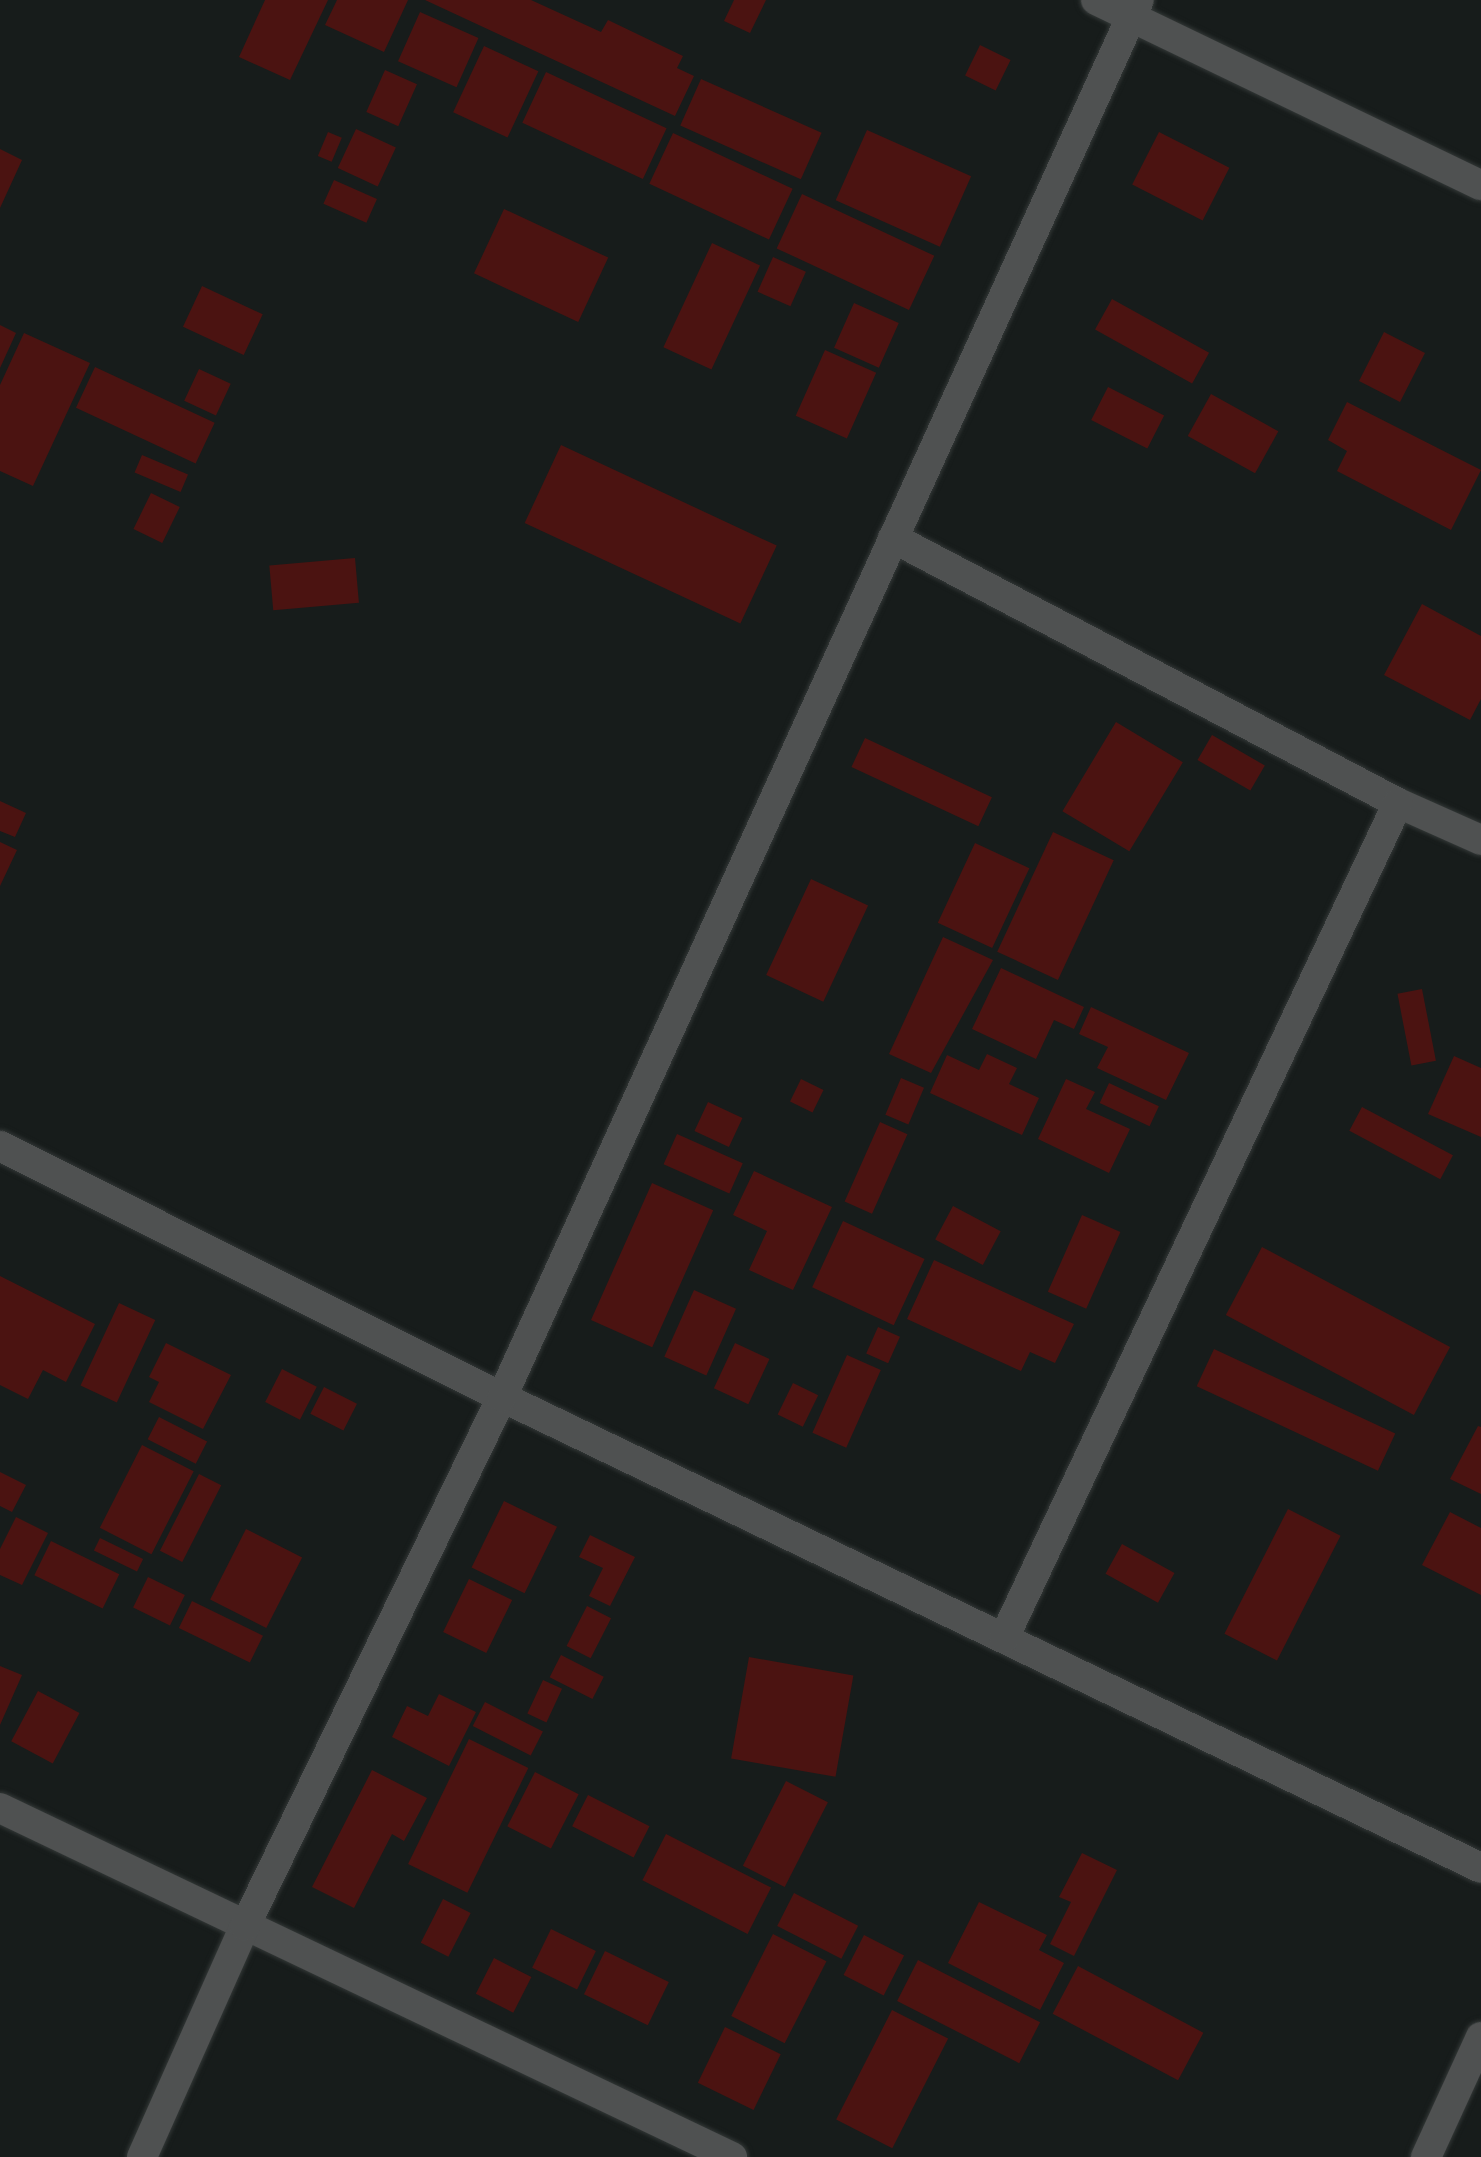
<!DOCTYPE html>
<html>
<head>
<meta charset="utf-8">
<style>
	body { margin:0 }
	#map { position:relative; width:1481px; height:2157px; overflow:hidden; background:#171c1b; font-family:Mulish,sans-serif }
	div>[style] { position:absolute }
	.building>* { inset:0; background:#4b1311; transform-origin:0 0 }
	.roads { filter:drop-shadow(0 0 2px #333837) drop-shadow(0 0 2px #333837) }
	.street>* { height:30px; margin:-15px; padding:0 15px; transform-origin:15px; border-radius:15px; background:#4f5151 }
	span { translate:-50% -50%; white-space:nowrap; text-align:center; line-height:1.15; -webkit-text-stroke:8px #171c1b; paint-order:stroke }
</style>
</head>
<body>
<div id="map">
	<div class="building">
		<i style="clip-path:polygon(265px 0,328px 0,290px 80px,239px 57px)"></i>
		<i style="clip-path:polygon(337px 0,408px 0,384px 52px,325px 25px)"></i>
		<i style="clip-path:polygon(425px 0,531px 0,601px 32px,608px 20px,683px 56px,677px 68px,694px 76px,675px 116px)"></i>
		<i style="clip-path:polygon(734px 0,766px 0,750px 33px,724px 21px)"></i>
		<i style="left:420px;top:12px;width:64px;height:54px;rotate:24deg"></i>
		<i style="left:980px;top:45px;width:34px;height:34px;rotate:26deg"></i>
		<i style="left:484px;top:46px;width:60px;height:73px;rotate:25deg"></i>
		<i style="left:385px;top:70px;width:35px;height:46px;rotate:24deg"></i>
		<i style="left:546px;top:72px;width:133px;height:56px;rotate:25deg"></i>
		<i style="left:701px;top:79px;width:132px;height:51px;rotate:24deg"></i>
		<i style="left:356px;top:129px;width:44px;height:43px;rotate:25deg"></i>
		<i style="left:867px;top:130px;width:114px;height:77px;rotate:24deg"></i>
		<i style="left:328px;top:132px;width:15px;height:26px;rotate:23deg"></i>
		<i style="left:1159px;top:132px;width:79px;height:59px;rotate:27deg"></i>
		<i style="left:673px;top:133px;width:132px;height:56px;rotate:25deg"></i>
		<i style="clip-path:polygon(0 149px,22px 160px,0 208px)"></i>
		<i style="left:334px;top:180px;width:47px;height:26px;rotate:24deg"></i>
		<i style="left:802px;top:194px;width:146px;height:60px;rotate:25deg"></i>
		<i style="left:504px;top:209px;width:115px;height:71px;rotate:25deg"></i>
		<i style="left:712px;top:243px;width:53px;height:115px;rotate:25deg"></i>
		<i style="left:773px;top:257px;width:36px;height:38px;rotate:24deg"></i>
		<i style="left:202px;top:286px;width:67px;height:45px;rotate:25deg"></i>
		<i style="left:1112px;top:299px;width:111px;height:35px;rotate:29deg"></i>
		<i style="left:854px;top:303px;width:49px;height:49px;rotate:24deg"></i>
		<i style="clip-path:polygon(0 325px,16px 333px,0 368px)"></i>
		<i style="left:1384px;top:332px;width:46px;height:55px;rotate:27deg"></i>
		<i style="clip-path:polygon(24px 333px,90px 363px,33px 486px,0 471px,0 385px)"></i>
		<i style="left:825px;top:350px;width:56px;height:72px;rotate:24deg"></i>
		<i style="left:95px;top:367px;width:132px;height:45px;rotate:25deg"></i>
		<i style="left:199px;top:369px;width:35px;height:35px;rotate:25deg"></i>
		<i style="left:1108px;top:387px;width:63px;height:37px;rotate:27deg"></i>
		<i style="left:1211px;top:394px;width:77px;height:48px;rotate:29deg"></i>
		<i style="clip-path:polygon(1347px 402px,1481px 470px,1451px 530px,1337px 471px,1347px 451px,1328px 440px)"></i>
		<i style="left:561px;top:445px;width:238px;height:86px;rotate:25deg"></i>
		<i style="left:142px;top:455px;width:50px;height:19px;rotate:23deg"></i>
		<i style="left:151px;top:493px;width:32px;height:40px;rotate:26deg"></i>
		<i style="left:355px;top:558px;width:45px;height:86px;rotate:85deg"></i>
		<i style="clip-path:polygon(1422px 604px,1481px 636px,1481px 699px,1470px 720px,1384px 675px)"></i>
		<i style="left:1116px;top:722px;width:78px;height:104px;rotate:31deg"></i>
		<i style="left:1212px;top:735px;width:61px;height:29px;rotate:30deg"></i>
		<i style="left:865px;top:738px;width:140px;height:32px;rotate:25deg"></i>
		<i style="clip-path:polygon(0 801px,26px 813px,15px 837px,0 831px)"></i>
		<i style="left:1053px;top:832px;width:67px;height:132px;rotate:25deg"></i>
		<i style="clip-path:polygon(0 842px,17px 850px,0 886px)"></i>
		<i style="left:975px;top:843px;width:60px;height:88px;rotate:25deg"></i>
		<i style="left:811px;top:879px;width:63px;height:106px;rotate:25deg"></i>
		<i style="clip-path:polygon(943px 937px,993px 960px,931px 1073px,889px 1054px)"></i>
		<i style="clip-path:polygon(1001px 968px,1084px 1007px,1074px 1029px,1054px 1020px,1036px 1059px,972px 1029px)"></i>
		<i style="left:1422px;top:989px;width:73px;height:25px;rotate:79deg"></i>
		<i style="clip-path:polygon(1091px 1007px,1189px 1053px,1166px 1100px,1097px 1068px,1108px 1047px,1079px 1034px)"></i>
		<i style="clip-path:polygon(987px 1054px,1017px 1068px,1009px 1084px,1039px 1098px,1022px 1135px,930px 1093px,947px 1055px,979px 1070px)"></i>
		<i style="clip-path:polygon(1454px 1056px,1481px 1068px,1481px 1137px,1428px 1114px)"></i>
		<i style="left:901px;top:1078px;width:25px;height:40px;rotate:23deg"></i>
		<i style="left:801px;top:1079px;width:25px;height:25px;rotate:26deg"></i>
		<i style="clip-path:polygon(1066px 1079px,1095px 1092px,1086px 1109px,1130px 1129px,1109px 1173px,1038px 1139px)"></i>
		<i style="left:1109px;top:1083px;width:55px;height:22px;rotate:25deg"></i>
		<i style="left:708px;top:1102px;width:38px;height:32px;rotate:25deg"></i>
		<i style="left:1362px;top:1107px;width:103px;height:27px;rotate:28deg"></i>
		<i style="left:880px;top:1122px;width:30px;height:87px;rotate:24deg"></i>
		<i style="left:677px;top:1134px;width:72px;height:33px;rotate:24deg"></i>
		<i style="clip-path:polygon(754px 1171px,832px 1207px,793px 1290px,749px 1270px,767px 1231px,733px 1215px)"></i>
		<i style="left:652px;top:1183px;width:67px;height:150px;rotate:24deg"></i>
		<i style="left:953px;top:1206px;width:54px;height:38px;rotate:28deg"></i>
		<i style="left:1082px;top:1215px;width:42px;height:84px;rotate:24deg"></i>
		<i style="left:843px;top:1221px;width:90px;height:73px;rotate:25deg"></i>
		<i style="left:1262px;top:1247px;width:213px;height:77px;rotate:28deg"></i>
		<i style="clip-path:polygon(934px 1260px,1074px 1324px,1055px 1363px,1030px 1352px,1021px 1371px,907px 1319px)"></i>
		<i style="clip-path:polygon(0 1276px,95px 1324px,66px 1382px,43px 1370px,28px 1399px,0 1385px)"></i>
		<i style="left:694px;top:1290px;width:46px;height:73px;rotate:24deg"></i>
		<i style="left:119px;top:1303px;width:40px;height:91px;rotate:25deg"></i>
		<i style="left:878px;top:1327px;width:24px;height:29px;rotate:24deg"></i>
		<i style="clip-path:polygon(166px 1343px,231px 1375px,203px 1429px,149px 1402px,159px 1382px,149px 1377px)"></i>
		<i style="left:735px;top:1343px;width:38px;height:50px;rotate:25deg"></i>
		<i style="left:1214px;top:1349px;width:200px;height:41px;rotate:25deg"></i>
		<i style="left:847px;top:1355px;width:37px;height:85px;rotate:24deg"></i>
		<i style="left:282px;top:1369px;width:39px;height:37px;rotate:27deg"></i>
		<i style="left:793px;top:1383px;width:28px;height:35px;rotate:26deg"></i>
		<i style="left:324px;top:1387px;width:37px;height:30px;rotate:27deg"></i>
		<i style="left:159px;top:1417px;width:54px;height:25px;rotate:27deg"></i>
		<i style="clip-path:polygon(1478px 1426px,1481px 1427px,1481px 1494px,1450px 1479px)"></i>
		<i style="left:142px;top:1445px;width:58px;height:93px;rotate:27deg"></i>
		<i style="clip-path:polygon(0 1472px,26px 1485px,12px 1512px,0 1506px)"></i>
		<i style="left:199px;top:1474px;width:25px;height:86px;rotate:27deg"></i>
		<i style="left:504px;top:1501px;width:59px;height:74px;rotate:26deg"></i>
		<i style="left:1288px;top:1509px;width:59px;height:140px;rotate:27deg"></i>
		<i style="clip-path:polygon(1450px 1512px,1481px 1528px,1481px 1595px,1422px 1565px)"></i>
		<i style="clip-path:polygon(16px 1517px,48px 1533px,22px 1585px,0 1575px,0 1549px)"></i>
		<i style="left:246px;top:1529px;width:63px;height:79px;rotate:27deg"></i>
		<i style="clip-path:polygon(590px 1535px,635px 1557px,610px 1606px,589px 1596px,603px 1568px,579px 1557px)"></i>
		<i style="left:100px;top:1538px;width:48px;height:14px;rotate:26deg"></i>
		<i style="left:51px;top:1541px;width:76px;height:38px;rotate:26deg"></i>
		<i style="left:1122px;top:1544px;width:60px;height:34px;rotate:29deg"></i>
		<i style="left:148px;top:1577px;width:41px;height:34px;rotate:26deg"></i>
		<i style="left:469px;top:1579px;width:48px;height:59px;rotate:26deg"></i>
		<i style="left:192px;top:1601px;width:79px;height:30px;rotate:26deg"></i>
		<i style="left:587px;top:1606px;width:27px;height:45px;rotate:27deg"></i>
		<i style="left:561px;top:1655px;width:48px;height:25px;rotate:27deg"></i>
		<i style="left:749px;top:1657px;width:106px;height:103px;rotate:10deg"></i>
		<i style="clip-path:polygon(0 1666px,22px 1675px,0 1725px)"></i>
		<i style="left:543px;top:1680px;width:21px;height:37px;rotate:25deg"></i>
		<i style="left:38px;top:1691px;width:47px;height:57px;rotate:28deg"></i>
		<i style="clip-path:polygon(439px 1694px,476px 1712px,449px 1766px,392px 1737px,407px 1706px,428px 1716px)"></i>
		<i style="left:485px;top:1702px;width:65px;height:27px;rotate:27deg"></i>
		<i style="left:469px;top:1739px;width:66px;height:139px;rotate:26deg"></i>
		<i style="clip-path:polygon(372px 1770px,427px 1798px,404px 1841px,392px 1834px,354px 1908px,312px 1887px)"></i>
		<i style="left:535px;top:1772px;width:49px;height:61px;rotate:27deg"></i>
		<i style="left:786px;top:1781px;width:47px;height:95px;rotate:27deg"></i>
		<i style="left:588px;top:1795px;width:69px;height:35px;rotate:27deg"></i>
		<i style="left:666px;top:1834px;width:118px;height:52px;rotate:27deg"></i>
		<i style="clip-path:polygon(1082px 1853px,1117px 1870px,1074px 1956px,1050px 1944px,1071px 1902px,1059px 1897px)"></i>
		<i style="left:794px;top:1893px;width:72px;height:37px;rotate:27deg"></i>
		<i style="left:443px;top:1899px;width:31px;height:49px;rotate:27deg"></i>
		<i style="clip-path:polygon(979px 1902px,1047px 1935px,1039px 1950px,1064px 1963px,1040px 2010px,948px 1963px)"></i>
		<i style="left:551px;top:1929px;width:50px;height:43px;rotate:26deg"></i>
		<i style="left:773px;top:1934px;width:60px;height:92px;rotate:27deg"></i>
		<i style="left:864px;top:1935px;width:45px;height:45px;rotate:27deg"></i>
		<i style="left:605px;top:1951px;width:71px;height:48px;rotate:26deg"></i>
		<i style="left:494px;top:1958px;width:42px;height:40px;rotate:27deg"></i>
		<i style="left:918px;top:1960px;width:137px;height:46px;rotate:27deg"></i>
		<i style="left:1078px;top:1966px;width:142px;height:54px;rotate:28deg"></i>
		<i style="left:892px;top:2010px;width:63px;height:123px;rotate:27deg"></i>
		<i style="left:725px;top:2027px;width:62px;height:62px;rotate:26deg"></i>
	</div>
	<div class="roads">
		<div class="street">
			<i style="left:1096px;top:0;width:427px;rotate:25.7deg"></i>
			<i style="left:893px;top:538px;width:570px;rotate:27.69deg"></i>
			<i style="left:1398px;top:803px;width:91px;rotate:24deg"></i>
			<i style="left:0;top:1146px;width:561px;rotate:26.57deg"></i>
			<i style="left:502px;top:1397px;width:1086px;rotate:25.69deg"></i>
			<i style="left:1004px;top:1638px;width:923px;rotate:-64.74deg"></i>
			<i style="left:0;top:1808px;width:811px;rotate:25.49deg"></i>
			<i style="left:142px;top:2157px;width:253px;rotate:-66deg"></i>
			<i style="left:245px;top:1926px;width:588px;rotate:-64.09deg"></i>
			<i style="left:502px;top:1397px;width:1535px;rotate:-65.49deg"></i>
			<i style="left:1426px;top:2157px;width:132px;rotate:-65.4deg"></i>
		</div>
	</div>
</div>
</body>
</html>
